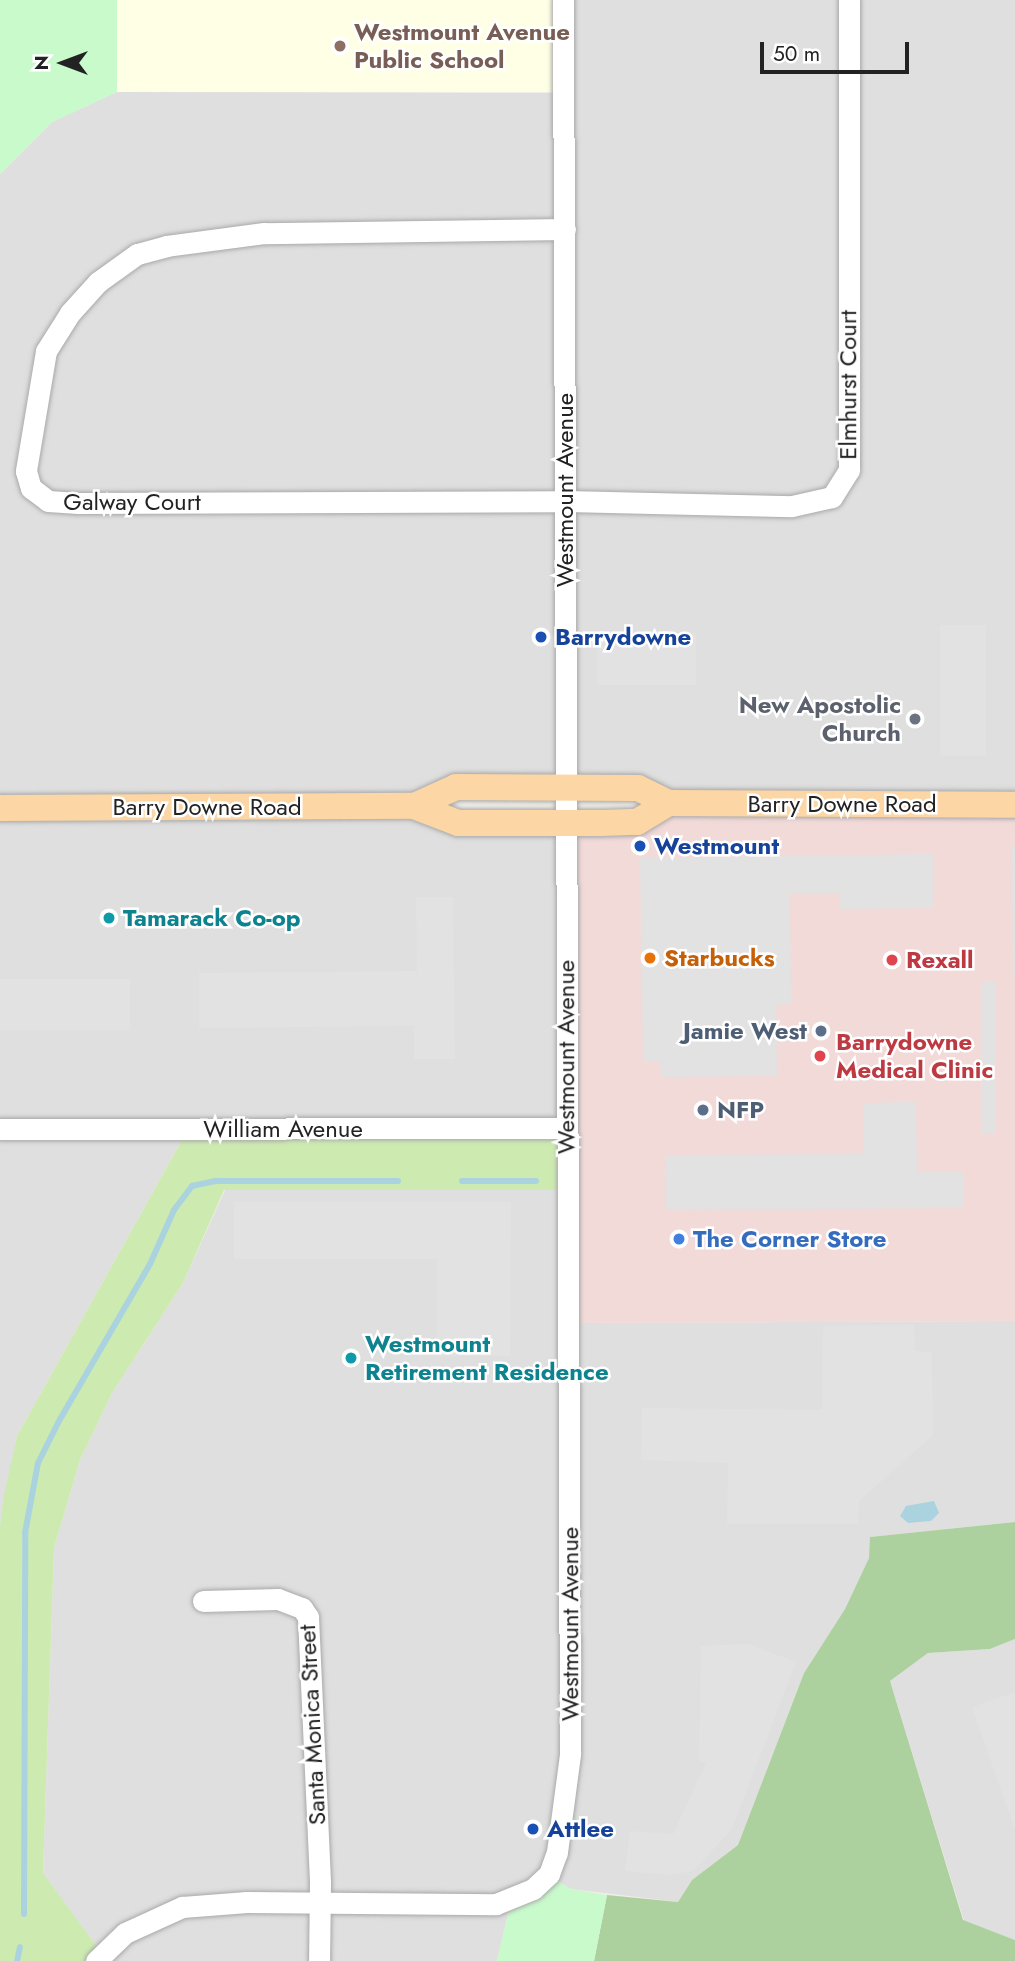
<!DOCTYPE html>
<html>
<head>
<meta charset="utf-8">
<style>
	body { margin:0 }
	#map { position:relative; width:1015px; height:1961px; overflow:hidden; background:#f2efe9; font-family:Jost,sans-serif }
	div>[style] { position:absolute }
	.residential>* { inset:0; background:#e0dfdf }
	.commercial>* { inset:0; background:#f2dad9 }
	.education>* { inset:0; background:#ffffe5; transform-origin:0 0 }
	.grass>* { inset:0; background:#cdebb0 }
	.forest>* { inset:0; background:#add19e }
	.park>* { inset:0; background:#c8facc }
	.parking>* { inset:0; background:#e2e2e2; transform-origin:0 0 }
	.water>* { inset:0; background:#aad3df }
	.stream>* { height:6px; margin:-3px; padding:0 3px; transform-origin:3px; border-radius:3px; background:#aad3df }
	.roads { filter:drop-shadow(0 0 2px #a9a9a9) drop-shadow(0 0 2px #a9a9a9) }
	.minor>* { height:21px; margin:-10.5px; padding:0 10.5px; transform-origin:10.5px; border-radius:10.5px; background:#fff }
	.major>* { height:26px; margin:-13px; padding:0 13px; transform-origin:13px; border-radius:13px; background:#fcd6a4 }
	.dots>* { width:19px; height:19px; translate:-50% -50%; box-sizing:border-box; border:4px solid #fff; border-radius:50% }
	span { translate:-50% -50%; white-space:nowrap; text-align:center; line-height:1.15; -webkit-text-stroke:5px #fff; paint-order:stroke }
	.education-label { font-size:24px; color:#785e54; font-weight:700 }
	.left { translate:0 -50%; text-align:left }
	.street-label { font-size:24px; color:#222 }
	.transit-label { font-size:24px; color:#164399; font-weight:700 }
	.worship-label { font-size:24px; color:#5b616d; font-weight:700 }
	.right { translate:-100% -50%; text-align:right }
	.culture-label { font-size:24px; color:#0d838f; font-weight:700 }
	.food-label { font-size:24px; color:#c56008; font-weight:700 }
	.health-label { font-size:24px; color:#be3a42; font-weight:700 }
	.service-label { font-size:24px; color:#4e5e75; font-weight:700 }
	.shop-label { font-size:24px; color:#366cbe; font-weight:700 }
	.north { position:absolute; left:28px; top:28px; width:70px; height:70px; -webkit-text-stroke:5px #fff; paint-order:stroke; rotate:270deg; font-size:19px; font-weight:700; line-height:28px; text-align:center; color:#222 }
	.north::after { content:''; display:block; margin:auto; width:24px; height:32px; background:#222; clip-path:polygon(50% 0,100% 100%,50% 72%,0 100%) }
	.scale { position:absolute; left:760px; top:42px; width:149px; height:32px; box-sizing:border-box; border:4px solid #222; border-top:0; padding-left:9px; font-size:21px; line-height:24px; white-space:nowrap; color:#222; -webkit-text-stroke:5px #fff; paint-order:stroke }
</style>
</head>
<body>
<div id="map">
	<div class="residential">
		<i style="clip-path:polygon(562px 0,1015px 0,1015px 807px,455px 786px,415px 806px,567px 825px,568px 1130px,187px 1131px,17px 1436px,0 1525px,0 174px,52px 122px,117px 92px,562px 93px)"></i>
		<i style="clip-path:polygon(225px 1190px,569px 1190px,570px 1323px,1015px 1321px,1015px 1522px,871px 1537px,869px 1558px,845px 1609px,804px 1673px,738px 1845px,692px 1880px,678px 1902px,571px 1889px,549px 1876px,511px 1902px,497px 1961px,98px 1961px,103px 1955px,43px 1874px,54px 1548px,80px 1460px,112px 1393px,183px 1283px)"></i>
		<i style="clip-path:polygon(1015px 1639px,1015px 1940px,964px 1921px,890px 1681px,928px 1653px,990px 1649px)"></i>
	</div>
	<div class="commercial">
		<i style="clip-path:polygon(669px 803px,1015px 807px,1015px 1321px,569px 1323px,567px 825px)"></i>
	</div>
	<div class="education">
		<i style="left:117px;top:0;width:445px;height:92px"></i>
	</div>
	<div class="grass">
		<i style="clip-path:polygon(568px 1130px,569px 1190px,224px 1190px,183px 1283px,112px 1393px,80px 1460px,54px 1548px,43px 1873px,103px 1955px,98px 1961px,0 1961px,0 1525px,4px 1495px,17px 1436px,187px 1131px)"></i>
	</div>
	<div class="forest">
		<i style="clip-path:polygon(1015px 1522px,1015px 1639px,990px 1649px,928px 1653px,890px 1681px,963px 1920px,1015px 1940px,1015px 1961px,594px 1961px,607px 1895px,678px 1902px,692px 1880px,738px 1845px,804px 1673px,845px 1609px,869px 1558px,870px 1537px)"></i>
	</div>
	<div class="park">
		<i style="clip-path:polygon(0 0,117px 0,117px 92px,52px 122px,0 174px)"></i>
		<i style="clip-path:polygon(549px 1876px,571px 1889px,607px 1895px,594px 1961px,497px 1961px,511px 1902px)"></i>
	</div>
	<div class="parking">
		<i style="left:940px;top:625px;width:46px;height:131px"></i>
		<i style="left:597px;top:633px;width:99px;height:52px"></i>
		<i style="clip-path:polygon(1012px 845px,1015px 845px,1015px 975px,1013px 975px)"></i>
		<i style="clip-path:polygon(933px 854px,933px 908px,840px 909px,839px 893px,790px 894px,791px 1004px,776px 1005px,777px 1076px,661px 1077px,660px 1061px,643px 1061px,640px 858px)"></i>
		<i style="clip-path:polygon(416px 897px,453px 897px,455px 1059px,414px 1059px,414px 1026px,199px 1028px,199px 973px,417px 971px)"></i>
		<i style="left:130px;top:979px;width:51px;height:130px;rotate:90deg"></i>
		<i style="left:981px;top:982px;width:15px;height:151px"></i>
		<i style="clip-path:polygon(916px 1102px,917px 1172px,963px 1172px,963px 1208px,666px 1210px,665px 1155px,864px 1154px,864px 1103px)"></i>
		<i style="clip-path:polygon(234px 1202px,511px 1202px,510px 1356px,437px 1356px,437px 1259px,234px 1259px)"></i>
		<i style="clip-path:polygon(914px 1325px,915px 1351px,932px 1352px,933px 1435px,859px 1501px,858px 1524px,727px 1524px,728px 1463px,641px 1460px,642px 1408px,822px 1410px,823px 1326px)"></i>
		<i style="clip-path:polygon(748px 1644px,796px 1662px,732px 1829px,693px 1871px,669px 1875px,625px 1871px,630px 1831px,673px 1834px,706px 1763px,699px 1760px,701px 1646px)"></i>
		<i style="clip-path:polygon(1015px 1692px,1015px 1830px,972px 1707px)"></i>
	</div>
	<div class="water">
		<i style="clip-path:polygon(934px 1501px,939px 1513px,931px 1521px,908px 1523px,900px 1516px,906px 1506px)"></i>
	</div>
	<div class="stream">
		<i style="left:462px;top:1181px;width:74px"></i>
		<i style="left:24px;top:1914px;width:381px;rotate:-89.8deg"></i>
		<i style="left:25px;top:1533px;width:71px;rotate:-79.5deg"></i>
		<i style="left:38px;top:1463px;width:47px;rotate:-63.4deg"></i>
		<i style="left:59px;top:1421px;width:181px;rotate:-59.9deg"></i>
		<i style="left:150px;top:1264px;width:59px;rotate:-66deg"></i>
		<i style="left:174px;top:1210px;width:30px;rotate:-53deg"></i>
		<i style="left:192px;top:1186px;width:25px;rotate:-12deg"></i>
		<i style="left:216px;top:1181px;width:182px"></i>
		<i style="left:17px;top:1961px;width:14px;rotate:-78deg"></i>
	</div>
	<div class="roads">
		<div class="minor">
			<i style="left:565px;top:229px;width:301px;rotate:179.2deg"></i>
			<i style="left:264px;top:233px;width:98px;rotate:172.4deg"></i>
			<i style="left:167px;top:246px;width:31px;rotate:165deg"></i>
			<i style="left:137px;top:254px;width:48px;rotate:144.3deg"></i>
			<i style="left:98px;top:282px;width:42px;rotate:132.1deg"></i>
			<i style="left:70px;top:313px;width:45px;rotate:122.3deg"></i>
			<i style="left:46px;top:351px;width:122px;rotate:99.5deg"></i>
			<i style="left:26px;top:471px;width:18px;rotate:74deg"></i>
			<i style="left:31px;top:488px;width:21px;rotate:37deg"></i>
			<i style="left:48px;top:501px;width:30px;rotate:4deg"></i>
			<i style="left:78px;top:503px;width:486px;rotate:-0.2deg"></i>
			<i style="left:564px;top:501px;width:228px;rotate:1.3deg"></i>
			<i style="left:792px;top:506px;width:41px;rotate:-12.7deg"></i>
			<i style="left:832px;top:497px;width:32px;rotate:-58deg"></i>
			<i style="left:849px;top:470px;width:470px;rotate:-90deg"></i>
			<i style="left:0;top:1129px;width:566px;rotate:-0.1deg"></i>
			<i style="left:203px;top:1601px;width:75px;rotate:-1.5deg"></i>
			<i style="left:278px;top:1599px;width:26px;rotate:21deg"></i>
			<i style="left:302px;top:1608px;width:11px;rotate:56deg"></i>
			<i style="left:308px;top:1617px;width:266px;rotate:87.4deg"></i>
			<i style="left:320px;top:1883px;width:78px;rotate:90.7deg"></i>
			<i style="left:96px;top:1961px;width:40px;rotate:-44deg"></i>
			<i style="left:125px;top:1933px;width:63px;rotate:-24.5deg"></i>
			<i style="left:182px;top:1907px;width:65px;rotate:-4.4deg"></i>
			<i style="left:247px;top:1902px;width:249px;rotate:0.5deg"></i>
			<i style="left:496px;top:1904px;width:40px;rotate:-22deg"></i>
			<i style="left:533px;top:1889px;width:22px;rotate:-43deg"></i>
			<i style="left:549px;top:1874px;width:23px;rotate:-70deg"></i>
			<i style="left:557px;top:1852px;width:99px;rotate:-82.4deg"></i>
			<i style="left:570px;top:1754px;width:1754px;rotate:-90.23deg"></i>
		</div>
		<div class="major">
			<i style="left:414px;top:806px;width:46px;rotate:-24.3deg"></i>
			<i style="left:456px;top:787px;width:182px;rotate:0.3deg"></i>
			<i style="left:638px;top:788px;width:34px;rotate:26deg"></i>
			<i style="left:669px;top:803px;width:346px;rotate:0.3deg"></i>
			<i style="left:0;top:808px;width:414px;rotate:-0.3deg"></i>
			<i style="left:414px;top:806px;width:47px;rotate:21.1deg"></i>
			<i style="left:458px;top:823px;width:144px"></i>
			<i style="left:602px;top:823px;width:35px;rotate:-2deg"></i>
			<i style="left:637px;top:822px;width:37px;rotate:-31deg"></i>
		</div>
	</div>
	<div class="dots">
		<i style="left:340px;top:46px;background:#8d6e63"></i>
		<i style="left:541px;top:637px;background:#1a4fb4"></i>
		<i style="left:915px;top:719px;background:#6b7280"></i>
		<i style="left:640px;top:846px;background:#1a4fb4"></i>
		<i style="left:109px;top:918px;background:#0f9aa8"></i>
		<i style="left:650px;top:958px;background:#e8710a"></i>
		<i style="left:892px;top:960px;background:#e0444e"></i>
		<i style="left:821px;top:1031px;background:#5c6f8a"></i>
		<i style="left:820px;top:1056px;background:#e0444e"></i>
		<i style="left:703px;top:1110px;background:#5c6f8a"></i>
		<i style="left:679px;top:1239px;background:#3f7fe0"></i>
		<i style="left:351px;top:1358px;background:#0f9aa8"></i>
		<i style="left:533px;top:1829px;background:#1a4fb4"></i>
	</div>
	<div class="education-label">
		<span class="left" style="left:354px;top:46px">Westmount Avenue<br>Public School</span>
	</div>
	<div class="street-label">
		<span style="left:848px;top:385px;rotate:-90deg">Elmhurst Court</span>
		<span style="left:565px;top:490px;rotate:-90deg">Westmount Avenue</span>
		<span style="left:132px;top:502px">Galway Court</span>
		<span style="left:842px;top:804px">Barry Downe Road</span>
		<span style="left:207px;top:807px">Barry Downe Road</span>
		<span style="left:566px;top:1057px;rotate:-90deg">Westmount Avenue</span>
		<span style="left:283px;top:1129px">William Avenue</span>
		<span style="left:570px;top:1624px;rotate:-90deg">Westmount Avenue</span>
		<span style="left:312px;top:1725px;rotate:-93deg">Santa Monica Street</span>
	</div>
	<div class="transit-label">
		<span class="left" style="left:555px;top:637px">Barrydowne</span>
		<span class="left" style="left:654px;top:846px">Westmount</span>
		<span class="left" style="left:547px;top:1829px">Attlee</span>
	</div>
	<div class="worship-label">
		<span class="right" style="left:901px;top:719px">New Apostolic<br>Church</span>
	</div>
	<div class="culture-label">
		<span class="left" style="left:123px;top:918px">Tamarack Co-op</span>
		<span class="left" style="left:365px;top:1358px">Westmount<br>Retirement Residence</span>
	</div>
	<div class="food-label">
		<span class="left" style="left:664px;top:958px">Starbucks</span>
	</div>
	<div class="health-label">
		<span class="left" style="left:906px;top:960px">Rexall</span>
		<span class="left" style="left:836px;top:1056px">Barrydowne<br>Medical Clinic</span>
	</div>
	<div class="service-label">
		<span class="right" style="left:807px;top:1031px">Jamie West</span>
		<span class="left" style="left:717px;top:1110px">NFP</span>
	</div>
	<div class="shop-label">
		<span class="left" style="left:693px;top:1239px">The Corner Store</span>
	</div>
	<div class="north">N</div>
	<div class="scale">50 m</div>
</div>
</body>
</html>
